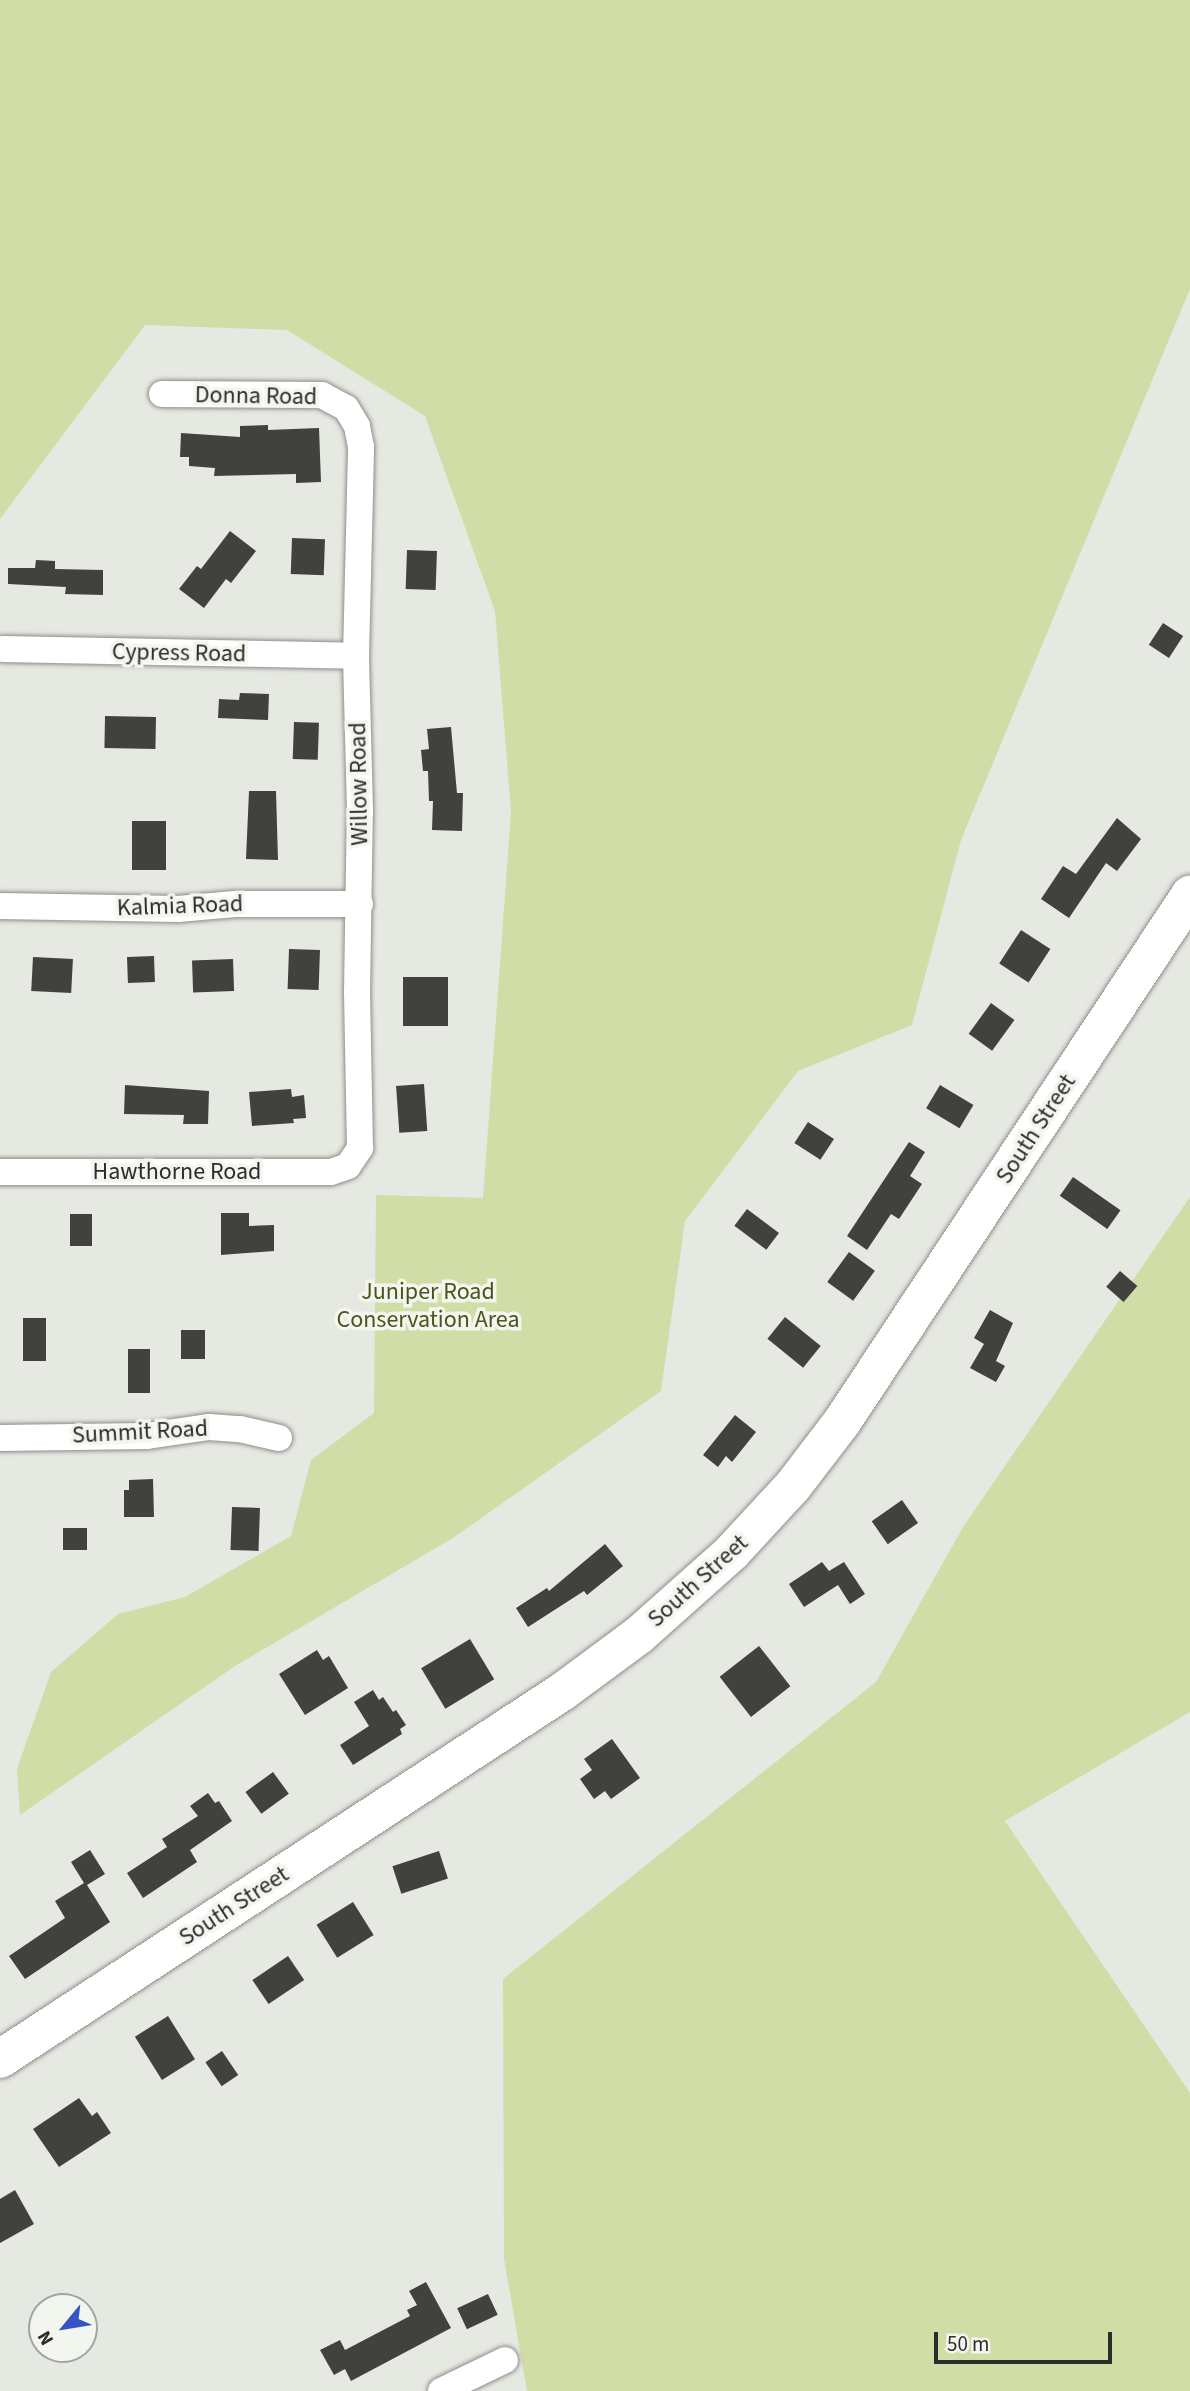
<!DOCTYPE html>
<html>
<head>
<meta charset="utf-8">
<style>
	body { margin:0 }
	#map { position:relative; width:1190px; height:2391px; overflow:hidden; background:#e6e8e2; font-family:"Source Sans 3",sans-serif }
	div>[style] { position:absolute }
	.green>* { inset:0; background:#d1dda6 }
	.building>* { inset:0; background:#41423e; transform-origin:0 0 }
	.roads { filter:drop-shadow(0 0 2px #8e8f8a) drop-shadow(0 0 2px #8e8f8a) }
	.street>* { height:26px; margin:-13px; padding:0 13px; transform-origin:13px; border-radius:13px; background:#fff }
	.secondary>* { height:38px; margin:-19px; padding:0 19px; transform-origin:19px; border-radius:19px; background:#fff }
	span { translate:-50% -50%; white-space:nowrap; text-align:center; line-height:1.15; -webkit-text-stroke:7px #f3f5ef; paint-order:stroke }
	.street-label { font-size:24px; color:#2c2d2a }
	.park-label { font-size:24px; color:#4b541a }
	.north { position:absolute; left:28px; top:2293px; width:70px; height:70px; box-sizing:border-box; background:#f3f5ef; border:2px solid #a3a5a0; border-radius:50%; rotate:240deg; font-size:19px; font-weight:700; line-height:28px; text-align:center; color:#2c2d2a }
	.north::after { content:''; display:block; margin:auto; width:24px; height:32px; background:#3654c5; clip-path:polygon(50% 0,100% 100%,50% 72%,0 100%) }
	.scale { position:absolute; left:934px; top:2332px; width:178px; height:32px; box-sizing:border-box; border:4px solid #2c2d2a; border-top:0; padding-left:9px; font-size:21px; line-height:24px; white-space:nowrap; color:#2c2d2a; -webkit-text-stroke:5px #f3f5ef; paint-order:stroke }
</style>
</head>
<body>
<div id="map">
	<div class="green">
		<i style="clip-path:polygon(0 0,1190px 0,1190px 289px,961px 840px,912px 1025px,798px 1071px,685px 1221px,661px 1391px,453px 1538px,235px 1666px,20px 1815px,17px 1769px,51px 1672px,118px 1614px,185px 1597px,291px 1536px,311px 1460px,374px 1413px,376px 1195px,483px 1198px,511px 812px,495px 611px,425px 416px,287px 330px,145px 325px,0 519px)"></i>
		<i style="clip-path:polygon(1190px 1197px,1190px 1712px,1005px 1821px,1190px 2093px,1190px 2391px,527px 2391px,504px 2259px,503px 1979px,876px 1682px,963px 1527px)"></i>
	</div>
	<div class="building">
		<i style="clip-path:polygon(268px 425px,268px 430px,319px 428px,321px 482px,296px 483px,296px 474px,214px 476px,215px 468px,189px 466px,189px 457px,180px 457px,181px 433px,240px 437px,240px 426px)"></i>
		<i style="clip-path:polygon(230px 531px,256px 551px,231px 583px,226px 579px,204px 608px,179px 589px,197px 566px,201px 569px)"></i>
		<i style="left:292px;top:538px;width:33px;height:36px;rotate:2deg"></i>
		<i style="left:407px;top:550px;width:30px;height:39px;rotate:2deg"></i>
		<i style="clip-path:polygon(36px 560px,55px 561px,55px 569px,103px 570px,103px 595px,65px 594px,66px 587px,8px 584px,8px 568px,35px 568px)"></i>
		<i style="left:1163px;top:623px;width:24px;height:26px;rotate:33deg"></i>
		<i style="clip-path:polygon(240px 693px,269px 694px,268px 720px,218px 718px,219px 699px,239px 700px)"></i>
		<i style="left:105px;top:716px;width:51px;height:32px;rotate:1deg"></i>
		<i style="left:294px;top:722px;width:25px;height:37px;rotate:2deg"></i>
		<i style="clip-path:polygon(451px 727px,457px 793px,463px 793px,462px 831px,432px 830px,433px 801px,429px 801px,428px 771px,423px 771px,421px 750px,429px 749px,427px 729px)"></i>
		<i style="clip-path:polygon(249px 791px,276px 791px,278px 860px,246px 859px)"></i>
		<i style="clip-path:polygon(1117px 818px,1141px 839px,1117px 871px,1106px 863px,1069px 918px,1041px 899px,1063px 866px,1076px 874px)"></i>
		<i style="left:132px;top:821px;width:34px;height:49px"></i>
		<i style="left:1021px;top:930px;width:35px;height:40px;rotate:33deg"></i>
		<i style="left:289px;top:949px;width:31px;height:40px;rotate:2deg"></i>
		<i style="left:154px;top:956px;width:26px;height:27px;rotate:88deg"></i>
		<i style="left:33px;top:957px;width:40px;height:34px;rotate:3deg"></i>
		<i style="left:233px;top:959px;width:32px;height:41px;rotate:88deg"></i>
		<i style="left:448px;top:977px;width:49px;height:45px;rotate:90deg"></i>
		<i style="left:991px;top:1003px;width:29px;height:38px;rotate:36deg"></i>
		<i style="left:424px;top:1084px;width:47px;height:28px;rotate:86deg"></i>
		<i style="clip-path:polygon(125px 1085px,209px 1091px,208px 1124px,183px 1124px,184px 1115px,124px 1114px)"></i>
		<i style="left:940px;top:1085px;width:39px;height:27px;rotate:31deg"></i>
		<i style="clip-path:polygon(291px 1089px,292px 1097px,304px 1095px,306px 1118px,293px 1119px,294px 1123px,252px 1126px,249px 1092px)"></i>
		<i style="left:808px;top:1122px;width:31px;height:25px;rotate:33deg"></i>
		<i style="clip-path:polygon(909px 1142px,925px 1152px,910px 1176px,922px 1184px,899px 1219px,891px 1214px,867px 1250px,847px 1236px)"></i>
		<i style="left:1073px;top:1177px;width:58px;height:23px;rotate:35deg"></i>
		<i style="left:747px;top:1209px;width:40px;height:21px;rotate:37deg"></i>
		<i style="clip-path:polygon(221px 1213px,249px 1213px,249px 1226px,274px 1225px,274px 1251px,221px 1255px)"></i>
		<i style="left:70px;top:1214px;width:22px;height:32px"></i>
		<i style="left:849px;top:1252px;width:32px;height:37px;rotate:36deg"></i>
		<i style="left:1120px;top:1271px;width:23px;height:21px;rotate:41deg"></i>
		<i style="clip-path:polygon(990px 1310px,1013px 1323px,996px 1361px,1005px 1366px,996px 1382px,970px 1368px,984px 1344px,974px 1338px)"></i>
		<i style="left:785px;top:1317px;width:46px;height:28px;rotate:39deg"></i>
		<i style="left:23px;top:1318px;width:23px;height:43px"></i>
		<i style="left:181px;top:1330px;width:24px;height:29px"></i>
		<i style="left:128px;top:1349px;width:22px;height:44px"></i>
		<i style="clip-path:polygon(735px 1415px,756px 1432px,732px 1462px,726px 1456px,718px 1467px,703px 1455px)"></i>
		<i style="clip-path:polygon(153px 1479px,154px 1517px,124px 1517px,124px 1490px,129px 1490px,129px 1480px)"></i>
		<i style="left:902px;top:1500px;width:28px;height:37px;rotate:55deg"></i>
		<i style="left:232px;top:1507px;width:28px;height:43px;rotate:2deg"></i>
		<i style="left:63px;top:1528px;width:24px;height:22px"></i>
		<i style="clip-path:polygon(605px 1544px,623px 1566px,587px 1595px,584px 1591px,528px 1627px,516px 1608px,547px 1588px,549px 1591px)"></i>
		<i style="clip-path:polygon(822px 1562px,829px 1571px,844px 1562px,865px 1594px,850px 1604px,838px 1585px,804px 1607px,789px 1584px)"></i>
		<i style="left:470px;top:1639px;width:47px;height:57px;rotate:59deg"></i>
		<i style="left:759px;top:1646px;width:51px;height:50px;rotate:52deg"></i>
		<i style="clip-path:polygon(317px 1650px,323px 1660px,329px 1656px,348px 1688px,305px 1715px,279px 1674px)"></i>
		<i style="clip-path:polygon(373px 1690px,379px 1700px,383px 1697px,393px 1712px,396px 1710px,406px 1725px,400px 1729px,402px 1734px,353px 1765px,340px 1745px,369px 1726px,354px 1702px)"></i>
		<i style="clip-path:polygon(612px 1739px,640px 1778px,611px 1799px,605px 1791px,594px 1799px,580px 1779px,592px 1770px,584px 1759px)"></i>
		<i style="left:273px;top:1772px;width:27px;height:34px;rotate:54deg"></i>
		<i style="clip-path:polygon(208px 1793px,215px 1803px,219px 1801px,232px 1821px,190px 1850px,197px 1862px,143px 1898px,127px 1873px,167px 1847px,162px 1839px,198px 1816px,190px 1806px)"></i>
		<i style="clip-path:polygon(90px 1850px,105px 1874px,87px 1885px,110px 1922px,25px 1979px,9px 1956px,65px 1918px,55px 1901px,84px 1883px,71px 1862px)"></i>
		<i style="left:439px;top:1851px;width:29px;height:49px;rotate:72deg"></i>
		<i style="left:353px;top:1902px;width:39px;height:43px;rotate:58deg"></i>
		<i style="left:288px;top:1956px;width:29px;height:43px;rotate:56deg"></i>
		<i style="left:168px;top:2016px;width:51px;height:39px;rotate:58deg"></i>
		<i style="left:222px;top:2051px;width:29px;height:20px;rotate:56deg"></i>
		<i style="clip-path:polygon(79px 2098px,92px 2116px,97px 2112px,111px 2133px,59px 2167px,33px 2129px)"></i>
		<i style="clip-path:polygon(15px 2190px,34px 2224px,0 2243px,0 2199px)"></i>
		<i style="clip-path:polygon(426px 2282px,451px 2328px,351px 2381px,345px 2369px,334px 2375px,320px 2350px,340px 2340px,345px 2350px,410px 2316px,407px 2310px,417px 2305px,409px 2291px)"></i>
		<i style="left:488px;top:2294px;width:23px;height:34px;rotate:65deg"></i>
	</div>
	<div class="roads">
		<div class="street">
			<i style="left:3px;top:649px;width:353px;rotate:1.1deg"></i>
			<i style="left:0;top:906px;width:178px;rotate:1deg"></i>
			<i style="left:178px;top:909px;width:57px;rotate:-5deg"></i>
			<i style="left:235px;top:904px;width:125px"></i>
			<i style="left:0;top:1172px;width:331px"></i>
			<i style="left:331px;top:1172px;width:18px;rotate:-19deg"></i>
			<i style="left:348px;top:1166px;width:22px;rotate:-56deg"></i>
			<i style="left:360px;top:1148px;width:155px;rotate:-91.1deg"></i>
			<i style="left:357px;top:993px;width:182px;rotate:-89.1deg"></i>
			<i style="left:360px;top:811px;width:155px;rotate:-91.5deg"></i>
			<i style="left:356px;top:656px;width:209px;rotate:-88.6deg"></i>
			<i style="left:361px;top:447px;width:21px;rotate:-101deg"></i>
			<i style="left:357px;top:426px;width:21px;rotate:-121deg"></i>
			<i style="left:346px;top:408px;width:27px;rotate:-152deg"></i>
			<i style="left:322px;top:395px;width:160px;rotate:-179.6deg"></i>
			<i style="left:0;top:1438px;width:147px;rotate:-0.8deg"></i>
			<i style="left:147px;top:1436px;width:63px;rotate:-8.3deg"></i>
			<i style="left:209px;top:1427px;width:31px;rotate:4deg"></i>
			<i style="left:240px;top:1429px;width:40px;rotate:13deg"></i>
			<i style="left:441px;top:2391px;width:71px;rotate:-25.8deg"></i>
		</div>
		<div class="secondary">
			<i style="left:0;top:2059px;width:671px;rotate:-33.15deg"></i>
			<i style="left:562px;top:1692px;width:96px;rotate:-36.5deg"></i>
			<i style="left:639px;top:1635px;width:125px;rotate:-41.7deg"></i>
			<i style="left:732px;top:1552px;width:90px;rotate:-47.3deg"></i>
			<i style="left:793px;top:1486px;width:81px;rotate:-52.6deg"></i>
			<i style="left:842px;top:1422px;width:632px;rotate:-56.56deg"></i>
		</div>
	</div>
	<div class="street-label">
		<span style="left:256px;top:396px;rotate:1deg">Donna Road</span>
		<span style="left:179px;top:653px;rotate:1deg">Cypress Road</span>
		<span style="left:359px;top:784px;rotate:-91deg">Willow Road</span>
		<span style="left:180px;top:906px;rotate:-2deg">Kalmia Road</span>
		<span style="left:1036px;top:1129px;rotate:-57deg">South Street</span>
		<span style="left:177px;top:1172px">Hawthorne Road</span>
		<span style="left:140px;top:1432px;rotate:-3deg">Summit Road</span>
		<span style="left:698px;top:1581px;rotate:-42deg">South Street</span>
		<span style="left:234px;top:1906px;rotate:-33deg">South Street</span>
	</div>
	<div class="park-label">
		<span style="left:428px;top:1306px">Juniper Road<br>Conservation Area</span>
	</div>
	<div class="north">N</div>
	<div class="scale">50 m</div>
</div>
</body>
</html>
